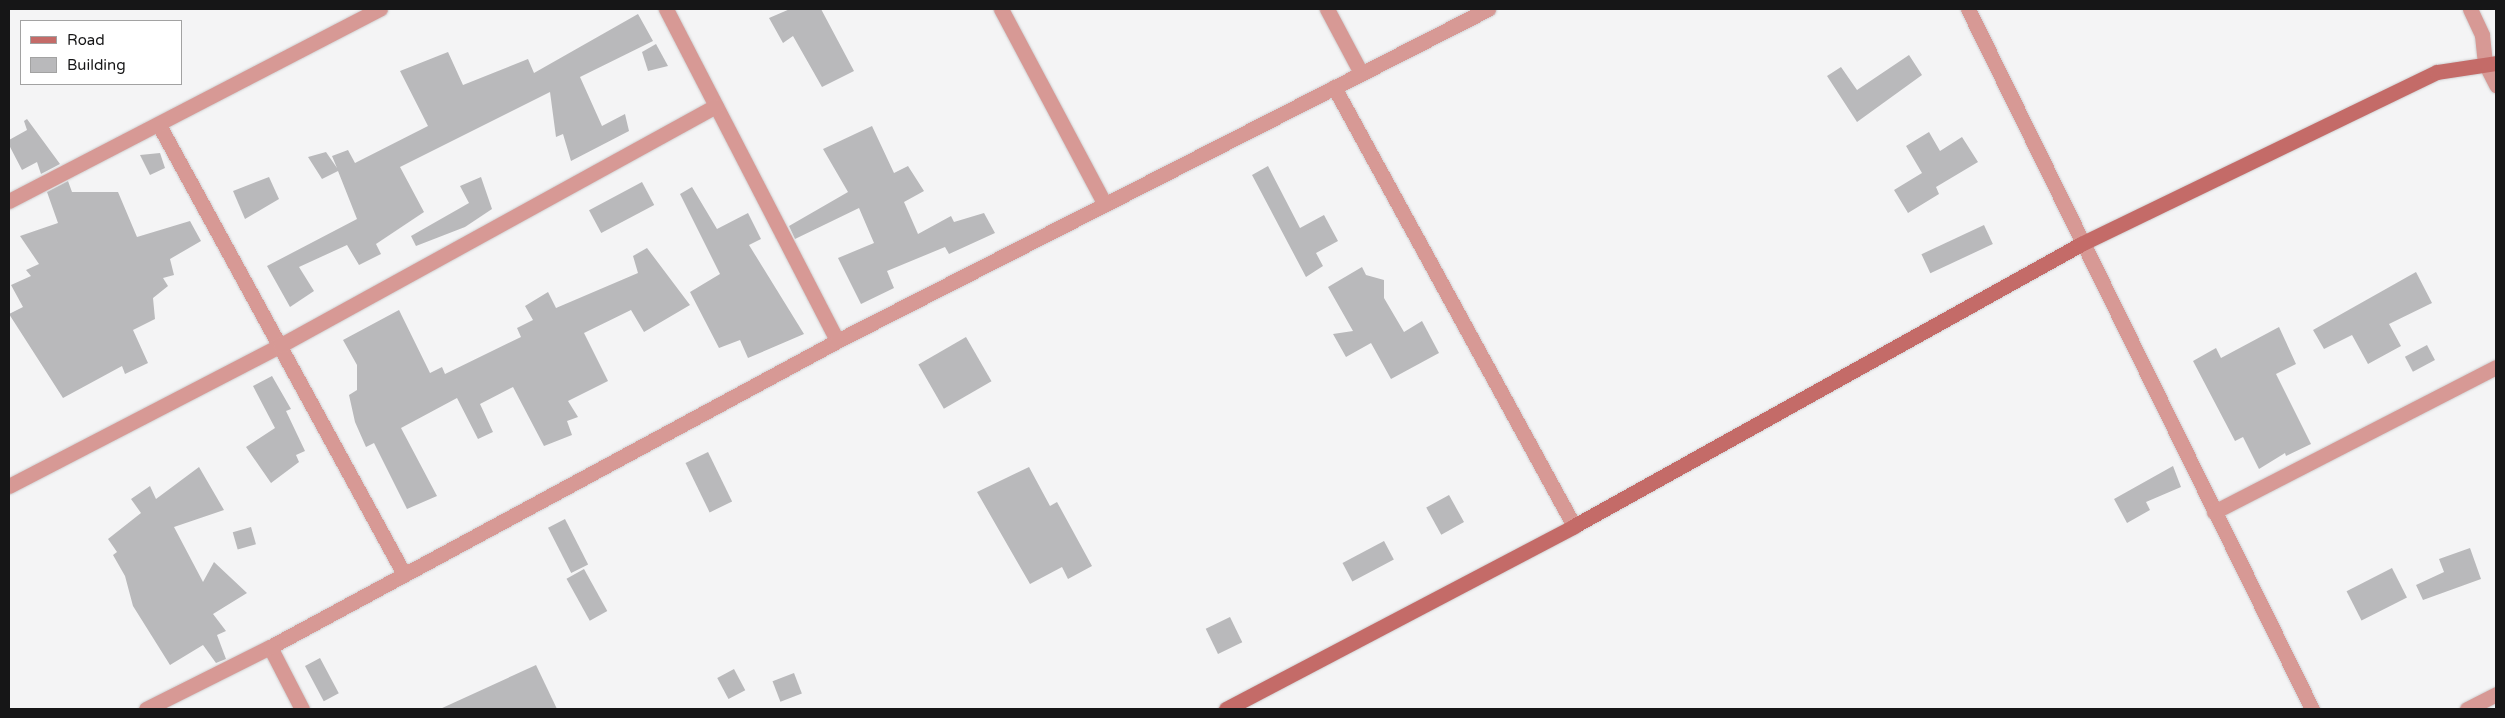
<!DOCTYPE html>
<html>
<head>
<meta charset="utf-8">
<style>
	body { margin:0 }
	#map { position:relative; width:2505px; height:718px; overflow:hidden; background:#f4f4f5; font-family:"Varela Round",sans-serif }
	div>[style] { position:absolute }
	.building>* { inset:0; background:#b9b9bb; transform-origin:0 0 }
	.roads { filter:drop-shadow(0 0 1px #d0d0d1) drop-shadow(0 0 1px #d0d0d1) }
	.minor>* { height:15px; margin:-7.5px; padding:0 7.5px; transform-origin:7.5px; border-radius:7.5px; background:#d79995 }
	.secondary>* { height:15px; margin:-7.5px; padding:0 7.5px; transform-origin:7.5px; border-radius:7.5px; background:#c46b68 }
	span { translate:-50% -50%; white-space:nowrap; text-align:center; line-height:1.15; -webkit-text-stroke:4.5px #fff; paint-order:stroke }
	.frame { position:absolute; inset:0; border:10px solid #161617; pointer-events:none }
	.legend { position:absolute; left:20px; top:20px; width:162px; height:65px; box-sizing:border-box; background:#fff; border:1px solid #a2a2a2; margin:0; padding:6px 9px; list-style:none; font-size:15px; color:#161617 }
	.legend li { display:flex; align-items:center; gap:10px; height:25px }
	.legend b { width:25px; border:1px solid #a2a2a2 }
</style>
</head>
<body>
<div id="map">
	<div class="building">
		<i style="clip-path:polygon(790px 9px,821px 9px,854px 71px,822px 87px,793px 36px,783px 43px,769px 18px)"></i>
		<i style="clip-path:polygon(638px 14px,653px 41px,580px 77px,602px 126px,625px 114px,629px 131px,571px 161px,563px 134px,556px 137px,550px 92px,400px 167px,424px 212px,376px 244px,381px 254px,359px 265px,347px 245px,299px 267px,314px 291px,290px 307px,267px 266px,357px 219px,338px 171px,322px 179px,308px 157px,326px 152px,337px 168px,332px 156px,348px 150px,355px 163px,428px 126px,400px 71px,448px 52px,463px 85px,528px 59px,534px 73px)"></i>
		<i style="clip-path:polygon(656px 44px,668px 66px,648px 71px,642px 52px)"></i>
		<i style="clip-path:polygon(1909px 55px,1922px 75px,1857px 122px,1827px 76px,1841px 67px,1857px 90px)"></i>
		<i style="clip-path:polygon(27px 119px,60px 164px,41px 174px,37px 162px,22px 170px,9px 145px,9px 140px,27px 130px,24px 121px)"></i>
		<i style="clip-path:polygon(872px 126px,894px 173px,908px 166px,924px 191px,904px 202px,918px 234px,951px 216px,954px 222px,984px 213px,995px 233px,949px 254px,945px 247px,887px 271px,894px 288px,861px 304px,838px 258px,874px 243px,859px 208px,795px 239px,789px 226px,848px 192px,823px 149px)"></i>
		<i style="clip-path:polygon(1929px 132px,1940px 151px,1962px 137px,1978px 162px,1936px 187px,1939px 194px,1908px 213px,1894px 190px,1922px 173px,1906px 146px)"></i>
		<i style="clip-path:polygon(160px 153px,165px 168px,150px 175px,140px 155px)"></i>
		<i style="clip-path:polygon(1268px 166px,1300px 228px,1324px 215px,1338px 241px,1316px 253px,1323px 266px,1306px 277px,1252px 175px)"></i>
		<i style="clip-path:polygon(269px 177px,279px 199px,245px 219px,233px 191px)"></i>
		<i style="clip-path:polygon(481px 177px,492px 209px,465px 227px,416px 246px,411px 236px,469px 203px,460px 186px)"></i>
		<i style="clip-path:polygon(68px 181px,72px 192px,118px 192px,137px 237px,190px 221px,201px 241px,170px 259px,174px 275px,163px 278px,168px 286px,153px 298px,155px 319px,133px 330px,148px 363px,125px 374px,122px 366px,63px 398px,9px 314px,23px 307px,11px 285px,31px 276px,26px 270px,39px 264px,20px 236px,58px 223px,47px 192px)"></i>
		<i style="left:642px;top:182px;width:26px;height:60px;rotate:62deg"></i>
		<i style="clip-path:polygon(692px 187px,717px 229px,748px 213px,761px 239px,749px 245px,804px 334px,748px 358px,740px 340px,719px 348px,690px 292px,720px 274px,680px 194px)"></i>
		<i style="left:1984px;top:225px;width:21px;height:69px;rotate:65deg"></i>
		<i style="clip-path:polygon(647px 248px,690px 305px,644px 332px,631px 310px,584px 333px,608px 381px,568px 401px,578px 417px,567px 421px,572px 435px,544px 446px,513px 387px,480px 404px,493px 432px,478px 439px,457px 398px,401px 428px,437px 496px,407px 509px,374px 443px,366px 447px,355px 422px,349px 395px,357px 390px,357px 365px,343px 340px,399px 310px,430px 373px,442px 367px,445px 374px,521px 337px,517px 328px,533px 320px,525px 306px,548px 292px,556px 308px,638px 273px,633px 256px)"></i>
		<i style="clip-path:polygon(1362px 267px,1366px 275px,1384px 280px,1384px 298px,1404px 332px,1422px 321px,1439px 353px,1391px 379px,1371px 343px,1346px 357px,1333px 334px,1353px 331px,1328px 287px)"></i>
		<i style="clip-path:polygon(2416px 272px,2432px 303px,2389px 324px,2401px 346px,2368px 364px,2352px 335px,2324px 349px,2313px 330px)"></i>
		<i style="clip-path:polygon(2279px 327px,2296px 364px,2276px 374px,2311px 444px,2286px 456px,2285px 453px,2259px 469px,2243px 437px,2235px 441px,2193px 361px,2216px 348px,2221px 358px)"></i>
		<i style="left:966px;top:337px;width:51px;height:55px;rotate:60deg"></i>
		<i style="left:2427px;top:345px;width:17px;height:25px;rotate:62deg"></i>
		<i style="clip-path:polygon(272px 376px,291px 409px,286px 411px,305px 451px,296px 455px,299px 462px,271px 483px,246px 447px,275px 428px,253px 386px)"></i>
		<i style="left:708px;top:452px;width:55px;height:25px;rotate:64deg"></i>
		<i style="clip-path:polygon(2173px 466px,2181px 487px,2146px 502px,2150px 510px,2127px 523px,2114px 499px)"></i>
		<i style="clip-path:polygon(199px 467px,224px 510px,174px 527px,203px 582px,214px 562px,247px 593px,213px 614px,226px 631px,217px 635px,226px 659px,216px 663px,203px 645px,170px 665px,133px 606px,125px 576px,113px 555px,117px 552px,108px 539px,141px 513px,131px 499px,150px 486px,156px 499px)"></i>
		<i style="clip-path:polygon(1029px 467px,1050px 506px,1057px 502px,1092px 566px,1068px 579px,1062px 567px,1030px 584px,977px 492px)"></i>
		<i style="left:1449px;top:495px;width:31px;height:26px;rotate:61deg"></i>
		<i style="left:565px;top:519px;width:51px;height:19px;rotate:63deg"></i>
		<i style="left:251px;top:527px;width:18px;height:19px;rotate:74deg"></i>
		<i style="left:1384px;top:541px;width:21px;height:47px;rotate:62deg"></i>
		<i style="clip-path:polygon(2470px 548px,2481px 579px,2423px 600px,2416px 585px,2444px 572px,2439px 559px)"></i>
		<i style="left:2392px;top:568px;width:33px;height:51px;rotate:63deg"></i>
		<i style="left:584px;top:569px;width:48px;height:20px;rotate:61deg"></i>
		<i style="left:1230px;top:617px;width:28px;height:27px;rotate:64deg"></i>
		<i style="left:320px;top:658px;width:40px;height:17px;rotate:62deg"></i>
		<i style="clip-path:polygon(536px 665px,557px 709px,440px 709px)"></i>
		<i style="left:734px;top:669px;width:24px;height:19px;rotate:62deg"></i>
		<i style="left:794px;top:673px;width:22px;height:23px;rotate:69deg"></i>
	</div>
	<div class="roads">
		<div class="minor">
			<i style="left:666px;top:9px;width:373px;rotate:62.7deg"></i>
			<i style="left:1001px;top:9px;width:220px;rotate:62deg"></i>
			<i style="left:1327px;top:9px;width:72px;rotate:62deg"></i>
			<i style="left:1968px;top:9px;width:780px;rotate:63.83deg"></i>
			<i style="left:2470px;top:9px;width:29px;rotate:65deg"></i>
			<i style="left:2482px;top:35px;width:28px;rotate:84deg"></i>
			<i style="left:2485px;top:63px;width:25px;rotate:63deg"></i>
			<i style="left:1334px;top:87px;width:500px;rotate:61.33deg"></i>
			<i style="left:159px;top:125px;width:511px;rotate:61.38deg"></i>
			<i style="left:9px;top:201px;width:418px;rotate:-27.4deg"></i>
			<i style="left:9px;top:486px;width:306px;rotate:-27.4deg"></i>
			<i style="left:281px;top:345px;width:496px;rotate:-28.8deg"></i>
			<i style="left:2214px;top:512px;width:317px;rotate:-27.2deg"></i>
			<i style="left:270px;top:647px;width:70px;rotate:62.7deg"></i>
			<i style="left:146px;top:709px;width:139px;rotate:-26.6deg"></i>
			<i style="left:270px;top:647px;width:644px;rotate:-28.35deg"></i>
			<i style="left:837px;top:341px;width:731px;rotate:-27.02deg"></i>
			<i style="left:2467px;top:709px;width:33px;rotate:-27deg"></i>
		</div>
		<div class="secondary">
			<i style="left:1226px;top:709px;width:393px;rotate:-27.7deg"></i>
			<i style="left:1574px;top:526px;width:580px;rotate:-29.08deg"></i>
			<i style="left:2081px;top:244px;width:395px;rotate:-25.8deg"></i>
			<i style="left:2437px;top:72px;width:60px;rotate:-8.7deg"></i>
		</div>
	</div>
	<div class="frame"></div>
	<ul class="legend">
	<li><b style="height:6px;background:#c46b68"></b>Road</li>
	<li><b style="height:14px;background:#b9b9bb"></b>Building</li>
	</ul>
</div>
</body>
</html>
